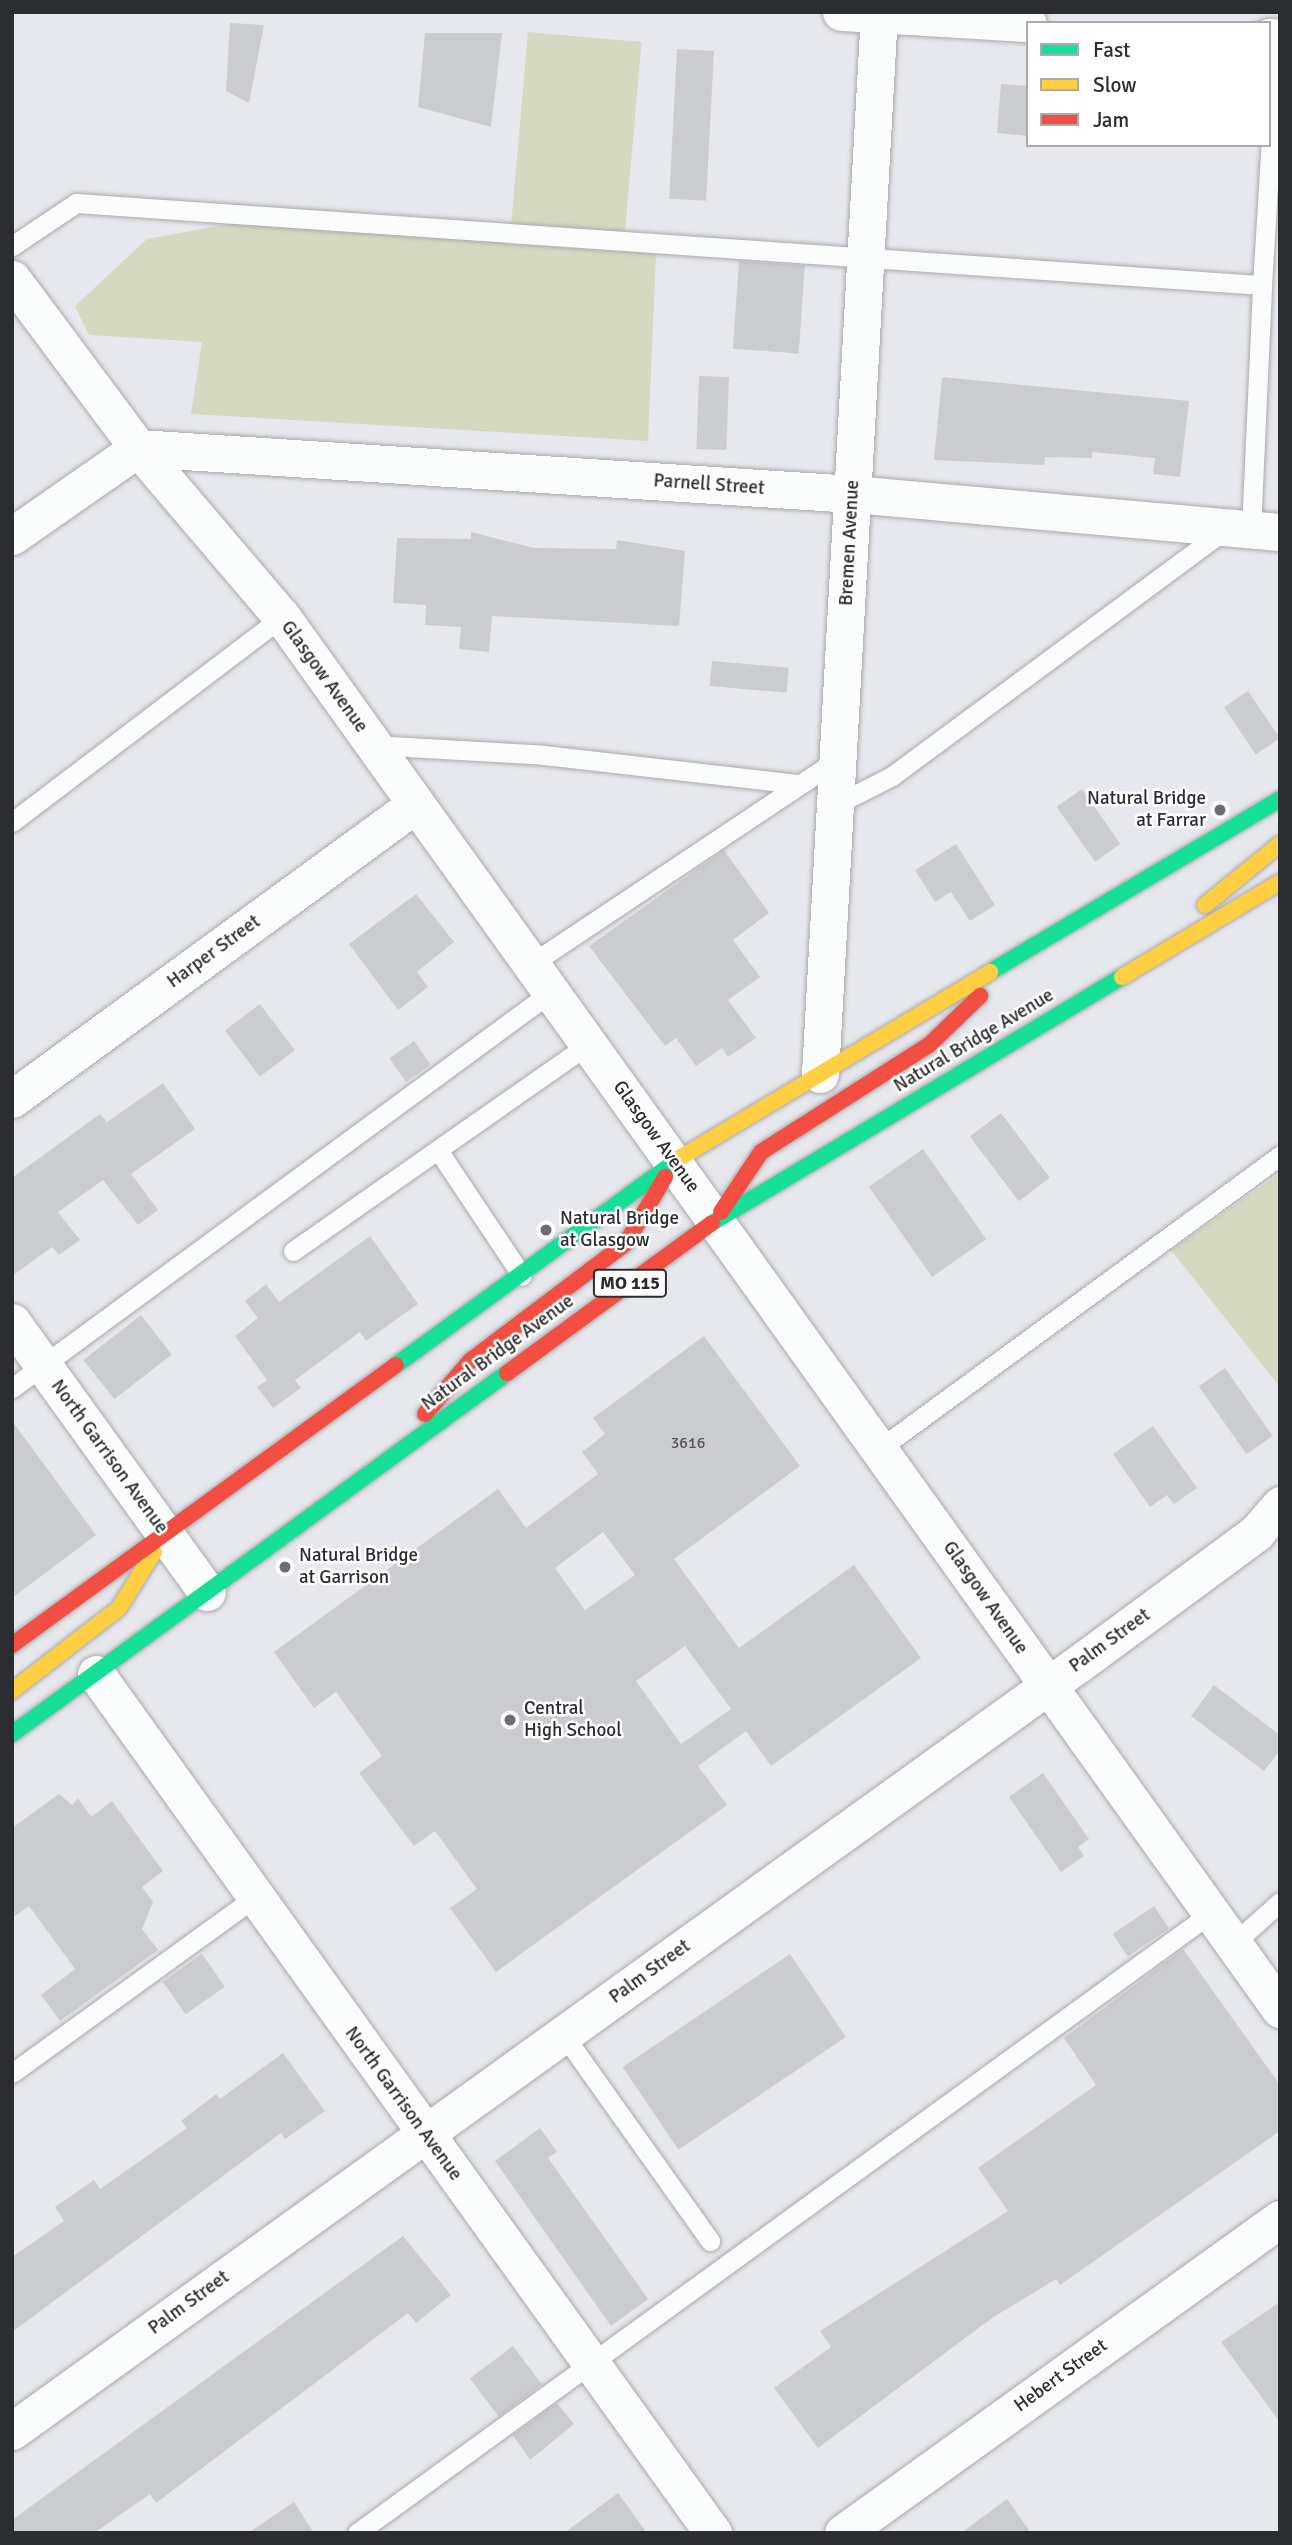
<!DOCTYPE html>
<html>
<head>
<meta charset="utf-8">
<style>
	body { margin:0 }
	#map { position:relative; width:1292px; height:2545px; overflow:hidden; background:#e7e8ed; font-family:Signika,sans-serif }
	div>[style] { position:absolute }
	.green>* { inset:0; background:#d5d9c1; transform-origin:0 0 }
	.building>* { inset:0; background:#cbccd0; transform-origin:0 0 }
	.roads { filter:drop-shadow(0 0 2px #a8a9ac) drop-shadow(0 0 2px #a8a9ac) }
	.lane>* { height:19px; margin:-9.5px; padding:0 9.5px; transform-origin:9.5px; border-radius:9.5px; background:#fbfcfc }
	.street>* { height:37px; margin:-18.5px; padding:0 18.5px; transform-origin:18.5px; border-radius:18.5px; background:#fbfcfc }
	.fast>* { height:16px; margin:-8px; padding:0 8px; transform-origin:8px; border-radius:8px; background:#16e098 }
	.slow>* { height:16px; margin:-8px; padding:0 8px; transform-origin:8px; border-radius:8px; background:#ffcf43 }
	.jam>* { height:16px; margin:-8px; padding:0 8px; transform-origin:8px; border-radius:8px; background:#f24e42 }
	.dots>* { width:19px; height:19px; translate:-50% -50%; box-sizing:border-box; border:4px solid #fff; border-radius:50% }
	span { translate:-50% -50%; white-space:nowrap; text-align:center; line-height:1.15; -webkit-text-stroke:5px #fff; paint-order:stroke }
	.number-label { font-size:16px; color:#545558 }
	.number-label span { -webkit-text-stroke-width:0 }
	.shield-label span { padding:2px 5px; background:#fff; border:2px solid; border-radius:5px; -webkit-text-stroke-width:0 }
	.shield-label { font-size:18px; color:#2c2d30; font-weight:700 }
	.street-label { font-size:19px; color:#2c2d30 }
	.poi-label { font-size:19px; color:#2c2d30 }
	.right { translate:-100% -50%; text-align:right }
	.left { translate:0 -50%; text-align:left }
	.frame { position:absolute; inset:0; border:14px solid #2c2d30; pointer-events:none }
	.legend { position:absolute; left:1026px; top:21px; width:245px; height:126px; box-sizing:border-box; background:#fff; border:2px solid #ababac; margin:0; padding:9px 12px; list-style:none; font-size:21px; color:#2c2d30 }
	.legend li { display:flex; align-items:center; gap:14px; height:35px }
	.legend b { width:35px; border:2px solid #ababac }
</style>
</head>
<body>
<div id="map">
	<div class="green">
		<i style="left:528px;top:32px;width:114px;height:195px;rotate:5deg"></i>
		<i style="clip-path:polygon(234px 223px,656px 254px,648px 441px,191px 414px,202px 342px,89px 335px,75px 306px,147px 239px)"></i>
		<i style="clip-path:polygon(1280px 1173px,1280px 1387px,1171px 1250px)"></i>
	</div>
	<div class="building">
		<i style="clip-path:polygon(230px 23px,264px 25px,249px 103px,226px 91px)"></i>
		<i style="clip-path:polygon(425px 33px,502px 33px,491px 127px,418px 107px)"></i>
		<i style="left:677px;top:49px;width:37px;height:150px;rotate:3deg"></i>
		<i style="clip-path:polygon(1001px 84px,1028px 86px,1028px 136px,997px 133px)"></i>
		<i style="left:739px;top:261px;width:66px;height:88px;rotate:4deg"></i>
		<i style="left:699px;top:376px;width:30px;height:73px;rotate:2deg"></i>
		<i style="clip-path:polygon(942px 377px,1189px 401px,1180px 477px,1153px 474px,1155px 458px,1092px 452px,1092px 458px,1045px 457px,1044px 465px,934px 460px)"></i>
		<i style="clip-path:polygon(471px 532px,534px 548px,616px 549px,617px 540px,685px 551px,679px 626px,492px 616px,489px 652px,459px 649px,461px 627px,425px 625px,426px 605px,393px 603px,397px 538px,471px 539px)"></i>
		<i style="left:712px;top:661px;width:77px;height:25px;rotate:5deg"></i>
		<i style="left:1248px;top:691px;width:57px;height:29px;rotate:56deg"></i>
		<i style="left:1082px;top:789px;width:67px;height:31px;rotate:55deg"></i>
		<i style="clip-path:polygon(956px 844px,995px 905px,970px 921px,951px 892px,935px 902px,915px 870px)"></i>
		<i style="clip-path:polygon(724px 850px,769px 913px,733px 940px,760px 977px,728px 1000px,756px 1038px,728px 1057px,722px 1048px,696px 1066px,676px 1038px,665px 1046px,589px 946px)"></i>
		<i style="clip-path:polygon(416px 894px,454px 942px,417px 972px,428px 987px,398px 1010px,349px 944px)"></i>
		<i style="left:260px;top:1004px;width:58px;height:44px;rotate:53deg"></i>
		<i style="left:414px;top:1041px;width:29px;height:30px;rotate:55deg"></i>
		<i style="clip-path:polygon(163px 1083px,195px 1129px,131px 1174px,158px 1210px,138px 1225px,103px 1180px,58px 1212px,80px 1240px,59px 1255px,52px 1247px,12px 1276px,12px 1178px,100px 1114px,107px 1122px)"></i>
		<i style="left:1001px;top:1113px;width:81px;height:39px;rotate:53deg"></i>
		<i style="left:923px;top:1149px;width:110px;height:66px;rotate:55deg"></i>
		<i style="clip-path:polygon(370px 1236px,418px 1304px,366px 1341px,360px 1332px,295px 1380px,301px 1388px,273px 1408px,257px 1387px,267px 1380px,235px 1336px,258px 1318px,245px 1301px,266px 1284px,279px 1302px)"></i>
		<i style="left:141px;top:1315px;width:50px;height:73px;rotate:52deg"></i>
		<i style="clip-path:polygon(evenodd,704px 1336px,800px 1466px,674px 1559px,739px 1648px,854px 1565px,921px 1658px,771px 1766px,746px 1731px,698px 1766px,727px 1805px,496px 1972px,450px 1908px,477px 1889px,435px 1831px,414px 1846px,359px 1773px,382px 1756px,336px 1692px,314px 1708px,274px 1652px,498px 1489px,526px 1528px,598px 1474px,582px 1452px,605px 1434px,593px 1418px,704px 1336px,603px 1532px,635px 1575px,585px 1610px,555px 1568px,603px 1532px,704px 1336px,685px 1646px,731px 1709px,681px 1744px,636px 1681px,685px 1646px)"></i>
		<i style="left:1225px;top:1368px;width:83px;height:32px;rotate:55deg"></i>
		<i style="clip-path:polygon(12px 1421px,96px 1535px,12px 1598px)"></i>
		<i style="clip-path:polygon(1153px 1426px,1197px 1488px,1174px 1504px,1167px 1495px,1150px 1507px,1113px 1454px)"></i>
		<i style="clip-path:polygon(1214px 1685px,1280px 1735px,1280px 1750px,1264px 1771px,1191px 1716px)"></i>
		<i style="clip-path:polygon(1043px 1773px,1089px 1839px,1078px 1847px,1084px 1856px,1061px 1872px,1009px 1797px)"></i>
		<i style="clip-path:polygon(59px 1794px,72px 1805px,78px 1798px,91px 1817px,112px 1801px,163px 1871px,142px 1887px,153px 1902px,142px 1929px,158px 1950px,60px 2021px,41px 1995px,75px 1969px,29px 1906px,12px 1918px,12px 1828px)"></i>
		<i style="left:1154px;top:1906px;width:27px;height:50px;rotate:56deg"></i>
		<i style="clip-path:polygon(1183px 1949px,1280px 2085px,1280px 2131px,1060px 2285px,1056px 2279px,992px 2318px,818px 2448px,774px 2388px,831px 2347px,820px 2331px,1008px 2211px,978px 2168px,1096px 2085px,1064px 2038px)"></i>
		<i style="left:202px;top:1954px;width:40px;height:48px;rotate:55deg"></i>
		<i style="left:790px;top:1954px;width:100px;height:202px;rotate:56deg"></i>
		<i style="clip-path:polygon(283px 2053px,325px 2111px,285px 2139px,281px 2133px,12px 2332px,12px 2257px,64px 2221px,55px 2207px,94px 2180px,100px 2189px,187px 2128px,181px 2121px,216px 2094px,220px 2099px)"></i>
		<i style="clip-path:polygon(540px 2128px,557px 2152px,548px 2158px,648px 2299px,611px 2326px,495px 2161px)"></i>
		<i style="clip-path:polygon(403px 2236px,451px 2295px,416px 2323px,408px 2313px,156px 2503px,150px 2494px,94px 2533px,12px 2533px,12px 2520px)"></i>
		<i style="clip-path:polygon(1280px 2302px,1280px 2422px,1221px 2342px)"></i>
		<i style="left:513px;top:2346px;width:48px;height:54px;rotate:53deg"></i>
		<i style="clip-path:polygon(557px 2403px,574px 2424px,530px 2460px,513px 2435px)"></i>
		<i style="clip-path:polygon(618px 2493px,647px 2533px,564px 2533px)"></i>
		<i style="clip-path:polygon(1007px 2499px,1031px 2533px,961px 2533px)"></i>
		<i style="clip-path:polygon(294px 2502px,314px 2533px,248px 2533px)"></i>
	</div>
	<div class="roads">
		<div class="lane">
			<i style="left:12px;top:246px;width:77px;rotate:-33.9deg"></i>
			<i style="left:76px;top:203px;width:1189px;rotate:3.96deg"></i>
			<i style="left:1262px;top:285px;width:247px;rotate:-86.5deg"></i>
			<i style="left:1251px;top:530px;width:245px;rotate:-87.4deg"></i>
			<i style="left:373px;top:745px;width:171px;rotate:3.3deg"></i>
			<i style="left:544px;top:755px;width:255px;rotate:6.5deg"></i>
			<i style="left:835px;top:805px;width:64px;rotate:-27deg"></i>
			<i style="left:892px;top:776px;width:414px;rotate:-36.5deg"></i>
			<i style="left:12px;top:822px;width:339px;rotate:-37.2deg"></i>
			<i style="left:531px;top:964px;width:369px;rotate:-33.7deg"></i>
			<i style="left:438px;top:1150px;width:151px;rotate:56.3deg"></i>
			<i style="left:293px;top:1251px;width:361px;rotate:-35deg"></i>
			<i style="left:12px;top:1388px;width:669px;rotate:-36.3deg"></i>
			<i style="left:879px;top:1449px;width:497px;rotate:-36.2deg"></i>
			<i style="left:1233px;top:1944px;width:63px;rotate:-41.8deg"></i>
			<i style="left:563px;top:2034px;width:254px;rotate:54.6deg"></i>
			<i style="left:12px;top:2073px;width:296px;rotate:-35.9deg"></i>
			<i style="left:357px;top:2533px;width:1055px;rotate:-35.98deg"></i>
		</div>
		<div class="street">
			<i style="left:841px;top:12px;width:187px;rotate:3.4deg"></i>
			<i style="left:1269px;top:37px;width:11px;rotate:5deg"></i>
			<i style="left:12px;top:279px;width:211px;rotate:53.3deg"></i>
			<i style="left:138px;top:448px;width:222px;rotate:49.6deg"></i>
			<i style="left:282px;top:617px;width:1713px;rotate:54.36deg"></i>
			<i style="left:138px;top:448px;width:716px;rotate:3.68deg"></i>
			<i style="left:853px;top:494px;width:429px;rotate:5.1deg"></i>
			<i style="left:12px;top:536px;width:154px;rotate:-34.9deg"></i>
			<i style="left:820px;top:1074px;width:1064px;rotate:-86.82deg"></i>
			<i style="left:12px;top:1099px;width:500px;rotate:-36.14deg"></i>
			<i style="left:12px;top:1322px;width:333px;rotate:54.2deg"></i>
			<i style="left:96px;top:1674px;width:1058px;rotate:54.31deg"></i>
			<i style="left:12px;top:2431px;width:1312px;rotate:-35.73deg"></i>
			<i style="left:1077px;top:1665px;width:222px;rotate:-36.4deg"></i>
			<i style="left:1256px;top:1533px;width:37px;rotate:-49deg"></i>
			<i style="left:843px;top:2533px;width:538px;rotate:-35.7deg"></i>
		</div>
		<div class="fast">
			<i style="left:990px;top:972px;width:338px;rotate:-30.8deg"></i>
			<i style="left:712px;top:1223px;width:478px;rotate:-31deg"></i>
			<i style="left:396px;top:1365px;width:349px;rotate:-36.1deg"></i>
			<i style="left:12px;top:1734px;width:613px;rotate:-36.1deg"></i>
		</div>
		<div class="slow">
			<i style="left:1205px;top:905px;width:97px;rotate:-39.1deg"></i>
			<i style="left:1122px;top:977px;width:184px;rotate:-31deg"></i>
			<i style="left:678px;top:1159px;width:364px;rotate:-30.9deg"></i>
			<i style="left:12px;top:1691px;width:135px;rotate:-37.8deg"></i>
			<i style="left:119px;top:1608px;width:66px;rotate:-58deg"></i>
		</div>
		<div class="jam">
			<i style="left:721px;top:1212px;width:72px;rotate:-56.3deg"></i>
			<i style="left:761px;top:1152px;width:199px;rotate:-32.5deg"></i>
			<i style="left:929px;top:1045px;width:71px;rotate:-43.9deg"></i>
			<i style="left:507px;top:1373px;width:254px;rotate:-36.2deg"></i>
			<i style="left:425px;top:1414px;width:70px;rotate:-49.7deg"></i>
			<i style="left:470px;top:1361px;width:196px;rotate:-37.1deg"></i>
			<i style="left:626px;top:1243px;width:77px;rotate:-59.4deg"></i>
			<i style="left:12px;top:1645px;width:475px;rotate:-36.1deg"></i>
		</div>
	</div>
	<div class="dots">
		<i style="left:1220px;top:810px;background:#6d6e72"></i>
		<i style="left:546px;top:1230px;background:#6d6e72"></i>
		<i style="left:285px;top:1567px;background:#6d6e72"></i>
		<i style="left:510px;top:1720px;background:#6d6e72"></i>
	</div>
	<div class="number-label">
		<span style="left:688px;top:1443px">3616</span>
	</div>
	<div class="shield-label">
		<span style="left:630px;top:1283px">MO 115</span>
	</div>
	<div class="street-label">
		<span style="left:709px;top:485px;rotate:4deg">Parnell Street</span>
		<span style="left:850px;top:543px;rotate:-87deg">Bremen Avenue</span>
		<span style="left:324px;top:677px;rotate:54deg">Glasgow Avenue</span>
		<span style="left:214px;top:952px;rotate:-36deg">Harper Street</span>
		<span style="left:974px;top:1041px;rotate:-31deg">Natural Bridge Avenue</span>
		<span style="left:656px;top:1137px;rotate:54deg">Glasgow Avenue</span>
		<span style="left:498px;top:1353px;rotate:-36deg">Natural Bridge Avenue</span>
		<span style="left:109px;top:1457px;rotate:54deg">North Garrison Avenue</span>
		<span style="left:985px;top:1598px;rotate:55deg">Glasgow Avenue</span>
		<span style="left:1110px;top:1641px;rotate:-36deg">Palm Street</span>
		<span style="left:650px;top:1972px;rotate:-36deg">Palm Street</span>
		<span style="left:403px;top:2104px;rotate:54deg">North Garrison Avenue</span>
		<span style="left:189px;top:2303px;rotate:-36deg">Palm Street</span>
		<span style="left:1061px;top:2376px;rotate:-36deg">Hebert Street</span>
	</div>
	<div class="poi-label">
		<span class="right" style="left:1206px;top:810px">Natural Bridge<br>at Farrar</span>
		<span class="left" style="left:560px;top:1230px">Natural Bridge<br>at Glasgow</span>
		<span class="left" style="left:299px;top:1567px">Natural Bridge<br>at Garrison</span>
		<span class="left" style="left:524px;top:1720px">Central<br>High School</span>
	</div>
	<div class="frame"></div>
	<ul class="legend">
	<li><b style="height:9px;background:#16e098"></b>Fast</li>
	<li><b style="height:9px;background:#ffcf43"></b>Slow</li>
	<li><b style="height:9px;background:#f24e42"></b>Jam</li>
	</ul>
</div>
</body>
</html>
